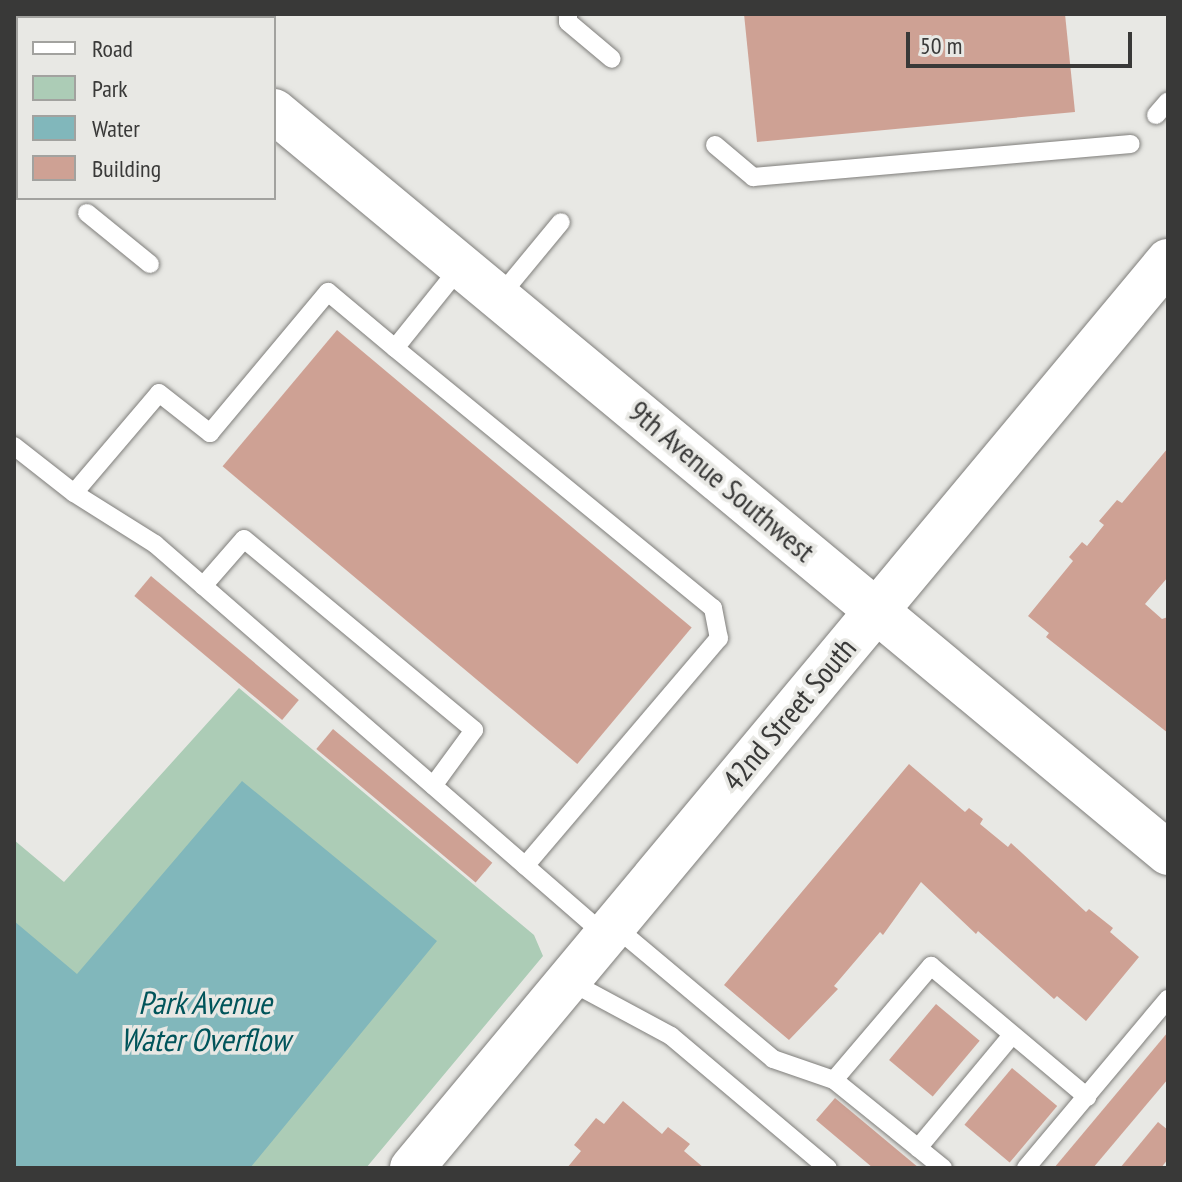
<!DOCTYPE html>
<html>
<head>
<meta charset="utf-8">
<style>
	body { margin:0 }
	#map { position:relative; width:1182px; height:1182px; overflow:hidden; background:#e8e8e4; font-family:"PT Sans Narrow",sans-serif }
	div>[style] { position:absolute }
	.green>* { inset:0; background:#acccb6 }
	.water>* { inset:0; background:#81b7bb }
	.building>* { inset:0; background:#cea194; transform-origin:0 0 }
	.roads { filter:drop-shadow(0 0 2px #7f7e7b) drop-shadow(0 0 2px #7f7e7b) }
	.lane>* { height:18px; margin:-9px; padding:0 9px; transform-origin:9px; border-radius:9px; background:#fff }
	.secondary>* { height:44px; margin:-22px; padding:0 22px; transform-origin:22px; border-radius:22px; background:#fff }
	span { translate:-50% -50%; white-space:nowrap; text-align:center; line-height:1.15; -webkit-text-stroke:7px #e8e8e4; paint-order:stroke }
	.street-label { font-size:30px; color:#393938 }
	.water-label { font-size:32px; color:#00545a; font-style:italic }
	.frame { position:absolute; inset:0; border:16px solid #393938; pointer-events:none }
	.legend { position:absolute; left:16px; top:16px; width:260px; height:184px; box-sizing:border-box; background:#e8e8e4; border:2px solid #a2a29f; margin:0; padding:10px 14px; list-style:none; font-size:24px; color:#393938 }
	.legend li { display:flex; align-items:center; gap:16px; height:40px }
	.legend b { width:40px; border:2px solid #a2a29f }
	.scale { position:absolute; left:906px; top:32px; width:226px; height:36px; box-sizing:border-box; border:4px solid #393938; border-top:0; padding-left:10px; font-size:24px; line-height:28px; white-space:nowrap; color:#393938; -webkit-text-stroke:6px #e8e8e4; paint-order:stroke }
</style>
</head>
<body>
<div id="map">
	<div class="green">
		<i style="clip-path:polygon(239px 688px,534px 935px,543px 956px,366px 1168px,14px 1168px,14px 840px,64px 882px)"></i>
	</div>
	<div class="water">
		<i style="clip-path:polygon(242px 781px,437px 941px,250px 1168px,14px 1168px,14px 921px,77px 974px)"></i>
	</div>
	<div class="building">
		<i style="clip-path:polygon(744px 14px,1065px 14px,1075px 112px,757px 142px)"></i>
		<i style="left:337px;top:330px;width:463px;height:178px;rotate:40deg"></i>
		<i style="clip-path:polygon(1168px 448px,1168px 577px,1145px 604px,1162px 619px,1168px 617px,1168px 733px,1046px 637px,1049px 633px,1028px 616px,1073px 561px,1069px 557px,1082px 542px,1087px 546px,1104px 525px,1099px 521px,1117px 500px,1122px 503px)"></i>
		<i style="left:151px;top:576px;width:193px;height:26px;rotate:40deg"></i>
		<i style="left:333px;top:729px;width:208px;height:26px;rotate:40deg"></i>
		<i style="clip-path:polygon(909px 764px,965px 812px,969px 808px,983px 819px,980px 824px,1008px 847px,1011px 843px,1086px 912px,1089px 909px,1113px 928px,1110px 932px,1139px 957px,1086px 1021px,1057px 996px,1054px 999px,978px 931px,976px 934px,921px 882px,883px 935px,880px 932px,834px 986px,838px 989px,789px 1040px,724px 985px)"></i>
		<i style="left:936px;top:1004px;width:57px;height:73px;rotate:40deg"></i>
		<i style="clip-path:polygon(1168px 1032px,1168px 1079px,1093px 1168px,1054px 1168px)"></i>
		<i style="left:1012px;top:1068px;width:59px;height:74px;rotate:40deg"></i>
		<i style="clip-path:polygon(835px 1098px,919px 1168px,873px 1168px,816px 1120px)"></i>
		<i style="clip-path:polygon(623px 1101px,662px 1134px,668px 1127px,690px 1144px,684px 1151px,704px 1168px,567px 1168px,581px 1151px,574px 1145px,596px 1118px,604px 1124px)"></i>
		<i style="clip-path:polygon(1158px 1122px,1168px 1130px,1168px 1159px,1161px 1168px,1120px 1168px)"></i>
	</div>
	<div class="roads">
		<div class="lane">
			<i style="left:568px;top:14px;width:8px;rotate:90deg"></i>
			<i style="left:568px;top:22px;width:57px;rotate:40.1deg"></i>
			<i style="left:1156px;top:115px;width:18px;rotate:-49deg"></i>
			<i style="left:715px;top:145px;width:50px;rotate:40.1deg"></i>
			<i style="left:753px;top:177px;width:379px;rotate:-5deg"></i>
			<i style="left:87px;top:213px;width:81px;rotate:39deg"></i>
			<i style="left:461px;top:266px;width:105px;rotate:128.8deg"></i>
			<i style="left:395px;top:348px;width:411px;rotate:39.3deg"></i>
			<i style="left:713px;top:608px;width:31px;rotate:79deg"></i>
			<i style="left:719px;top:638px;width:299px;rotate:130.4deg"></i>
			<i style="left:499px;top:297px;width:97px;rotate:-50.4deg"></i>
			<i style="left:14px;top:446px;width:76px;rotate:38.1deg"></i>
			<i style="left:74px;top:493px;width:96px;rotate:32.2deg"></i>
			<i style="left:155px;top:544px;width:596px;rotate:40.99deg"></i>
			<i style="left:74px;top:493px;width:131px;rotate:-49.6deg"></i>
			<i style="left:159px;top:393px;width:65px;rotate:38.1deg"></i>
			<i style="left:210px;top:433px;width:184px;rotate:-50.1deg"></i>
			<i style="left:328px;top:292px;width:87px;rotate:39.9deg"></i>
			<i style="left:203px;top:586px;width:62px;rotate:-48.9deg"></i>
			<i style="left:244px;top:539px;width:299px;rotate:39.7deg"></i>
			<i style="left:474px;top:730px;width:69px;rotate:126.2deg"></i>
			<i style="left:613px;top:925px;width:209px;rotate:39.9deg"></i>
			<i style="left:773px;top:1059px;width:65px;rotate:19deg"></i>
			<i style="left:834px;top:1080px;width:140px;rotate:38.9deg"></i>
			<i style="left:569px;top:981px;width:116px;rotate:28.3deg"></i>
			<i style="left:671px;top:1036px;width:205px;rotate:40.1deg"></i>
			<i style="left:834px;top:1080px;width:150px;rotate:-49.6deg"></i>
			<i style="left:931px;top:966px;width:204px;rotate:40deg"></i>
			<i style="left:918px;top:1148px;width:147px;rotate:-50.2deg"></i>
			<i style="left:1026px;top:1168px;width:221px;rotate:-50deg"></i>
		</div>
		<div class="secondary">
			<i style="left:157px;top:14px;width:6px;rotate:39deg"></i>
			<i style="left:93px;top:18px;width:5px;rotate:-53deg"></i>
			<i style="left:274px;top:111px;width:1162px;rotate:39.69deg"></i>
			<i style="left:14px;top:113px;width:6px;rotate:-51deg"></i>
			<i style="left:412px;top:1168px;width:1181px;rotate:-50.19deg"></i>
		</div>
	</div>
	<div class="street-label">
		<span style="left:722px;top:481px;rotate:40deg">9th Avenue Southwest</span>
		<span style="left:789px;top:714px;rotate:-50deg">42nd Street South</span>
	</div>
	<div class="water-label">
		<span style="left:205px;top:1021px">Park Avenue<br>Water Overflow</span>
	</div>
	<div class="frame"></div>
	<ul class="legend">
	<li><b style="height:10px;background:#fff"></b>Road</li>
	<li><b style="height:22px;background:#acccb6"></b>Park</li>
	<li><b style="height:22px;background:#81b7bb"></b>Water</li>
	<li><b style="height:22px;background:#cea194"></b>Building</li>
	</ul>
	<div class="scale">50 m</div>
</div>
</body>
</html>
